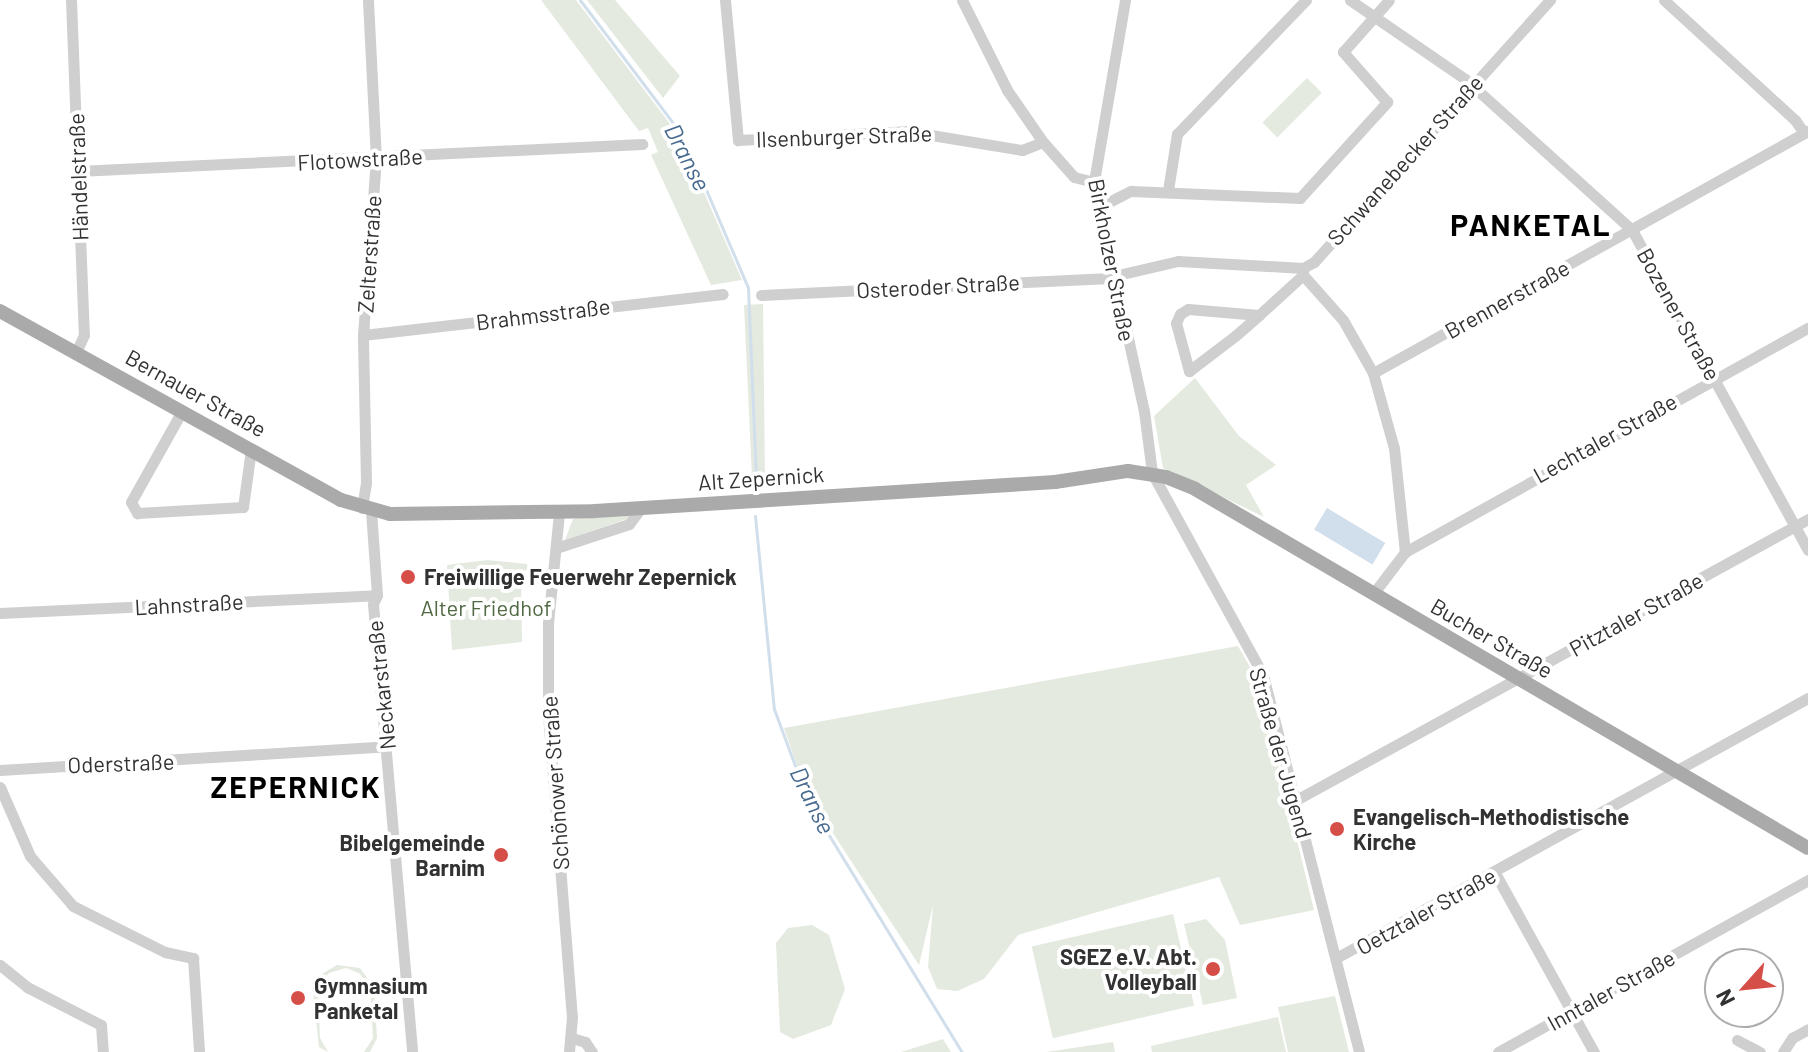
<!DOCTYPE html>
<html>
<head>
<meta charset="utf-8">
<style>
	body { margin:0 }
	#map { position:relative; width:1808px; height:1052px; overflow:hidden; background:#fff; font-family:Barlow,sans-serif }
	div>[style] { position:absolute }
	.green>* { inset:0; background:#e4eadf; transform-origin:0 0 }
	.water>* { inset:0; background:#d1deeb; transform-origin:0 0 }
	.stream>* { height:3px; margin:-1.5px; padding:0 1.5px; transform-origin:1.5px; border-radius:1.5px; background:#d1deeb }
	.minor>* { height:11px; margin:-5.5px; padding:0 5.5px; transform-origin:5.5px; border-radius:5.5px; background:#cfcfcf }
	.major>* { height:14px; margin:-7px; padding:0 7px; transform-origin:7px; border-radius:7px; background:#aaa }
	.dots>* { width:22px; height:22px; translate:-50% -50%; box-sizing:border-box; border:4px solid #fff; border-radius:50% }
	span { translate:-50% -50%; white-space:nowrap; text-align:center; line-height:1.15; -webkit-text-stroke:8px #fff; paint-order:stroke }
	.street-label { font-size:22px; color:#323232 }
	.poi-label { font-size:22px; color:#323232; font-weight:700 }
	.left { translate:0 -50%; text-align:left }
	.right { translate:-100% -50%; text-align:right }
	.park-label { font-size:22px; color:#516a43 }
	.water-label { font-size:24px; color:#476a8e; font-style:italic }
	.district-label { font-size:30px; color:#000; font-weight:700; letter-spacing:2px }
	.north { position:absolute; left:1704px; top:948px; width:80px; height:80px; box-sizing:border-box; background:#fff; border:2px solid #adadad; border-radius:50%; rotate:243deg; font-size:22px; font-weight:700; line-height:32px; text-align:center; color:#323232 }
	.north::after { content:''; display:block; margin:auto; width:28px; height:36px; background:#d54e48; clip-path:polygon(50% 0,100% 100%,50% 72%,0 100%) }
</style>
</head>
<body>
<div id="map">
	<div class="green">
		<i style="clip-path:polygon(541px 0,576px 0,680px 137px,742px 280px,711px 285px,651px 155px,658px 152px,648px 128px,639px 131px)"></i>
		<i style="clip-path:polygon(587px 0,615px 0,680px 76px,663px 98px)"></i>
		<i style="left:1307px;top:78px;width:21px;height:63px;rotate:45deg"></i>
		<i style="clip-path:polygon(763px 304px,765px 478px,752px 478px,744px 305px)"></i>
		<i style="clip-path:polygon(1195px 378px,1239px 436px,1276px 465px,1246px 485px,1264px 517px,1163px 468px,1154px 416px)"></i>
		<i style="clip-path:polygon(632px 513px,627px 519px,565px 540px,573px 519px)"></i>
		<i style="clip-path:polygon(487px 560px,527px 564px,528px 570px,521px 571px,522px 642px,452px 650px,447px 565px)"></i>
		<i style="clip-path:polygon(1238px 646px,1258px 681px,1314px 910px,1240px 925px,1219px 877px,1018px 935px,984px 979px,957px 991px,937px 989px,928px 967px,933px 905px,919px 965px,806px 792px,784px 728px)"></i>
		<i style="left:1173px;top:914px;width:94px;height:145px;rotate:77deg"></i>
		<i style="clip-path:polygon(1206px 919px,1225px 940px,1237px 998px,1203px 1005px,1184px 924px)"></i>
		<i style="clip-path:polygon(812px 925px,829px 935px,845px 989px,831px 1025px,793px 1039px,780px 1032px,776px 943px,788px 928px)"></i>
		<i style="clip-path:polygon(337px 965px,360px 968px,374px 987px,377px 1038px,370px 1052px,364px 1052px,373px 1038px,370px 986px,359px 973px,346px 968px,329px 973px,318px 987px,320px 1038px,328px 1052px,319px 1047px,313px 991px,320px 975px)"></i>
		<i style="clip-path:polygon(1335px 996px,1349px 1052px,1288px 1052px,1278px 1007px)"></i>
		<i style="clip-path:polygon(1278px 1017px,1286px 1052px,1152px 1052px,1151px 1046px)"></i>
		<i style="clip-path:polygon(943px 1039px,951px 1052px,901px 1052px)"></i>
		<i style="clip-path:polygon(1113px 1042px,1115px 1052px,1046px 1052px)"></i>
	</div>
	<div class="water">
		<i style="left:1327px;top:508px;width:68px;height:25px;rotate:31deg"></i>
	</div>
	<div class="stream">
		<i style="left:580px;top:0;width:171px;rotate:52.9deg"></i>
		<i style="left:683px;top:136px;width:165px;rotate:66.8deg"></i>
		<i style="left:748px;top:288px;width:191px;rotate:87.6deg"></i>
		<i style="left:755px;top:516px;width:194px;rotate:84.4deg"></i>
		<i style="left:774px;top:709px;width:98px;rotate:69.7deg"></i>
		<i style="left:808px;top:801px;width:294px;rotate:58.5deg"></i>
	</div>
	<div class="minor">
		<i style="left:71px;top:0;width:335px;rotate:87.8deg"></i>
		<i style="left:84px;top:335px;width:19px;rotate:115deg"></i>
		<i style="left:725px;top:0;width:141px;rotate:84.7deg"></i>
		<i style="left:738px;top:140px;width:169px;rotate:-3deg"></i>
		<i style="left:907px;top:131px;width:117px;rotate:9.4deg"></i>
		<i style="left:1022px;top:150px;width:22px;rotate:-21deg"></i>
		<i style="left:962px;top:0;width:101px;rotate:63.4deg"></i>
		<i style="left:1007px;top:90px;width:63px;rotate:55.3deg"></i>
		<i style="left:1043px;top:142px;width:47px;rotate:48.5deg"></i>
		<i style="left:1074px;top:177px;width:21px;rotate:14deg"></i>
		<i style="left:1125px;top:0;width:185px;rotate:99.7deg"></i>
		<i style="left:1094px;top:182px;width:234px;rotate:77.7deg"></i>
		<i style="left:1144px;top:411px;width:63px;rotate:82.6deg"></i>
		<i style="left:1152px;top:473px;width:230px;rotate:61.2deg"></i>
		<i style="left:1263px;top:675px;width:389px;rotate:75.7deg"></i>
		<i style="left:1350px;top:0;width:140px;rotate:34.5deg"></i>
		<i style="left:1465px;top:79px;width:225px;rotate:42.1deg"></i>
		<i style="left:1632px;top:230px;width:365px;rotate:61.2deg"></i>
		<i style="left:1664px;top:0;width:178px;rotate:42.5deg"></i>
		<i style="left:1795px;top:120px;width:16px;rotate:55deg"></i>
		<i style="left:78px;top:171px;width:565px;rotate:-2.74deg"></i>
		<i style="left:1168px;top:190px;width:57px;rotate:-80.9deg"></i>
		<i style="left:1177px;top:134px;width:186px;rotate:-46.1deg"></i>
		<i style="left:1099px;top:207px;width:36px;rotate:-27deg"></i>
		<i style="left:1131px;top:191px;width:169px;rotate:2.4deg"></i>
		<i style="left:1300px;top:198px;width:130px;rotate:-47.8deg"></i>
		<i style="left:1387px;top:102px;width:67px;rotate:-131.3deg"></i>
		<i style="left:1343px;top:52px;width:69px;rotate:-48.5deg"></i>
		<i style="left:1303px;top:275px;width:60px;rotate:48.4deg"></i>
		<i style="left:1343px;top:320px;width:61px;rotate:60.5deg"></i>
		<i style="left:1373px;top:373px;width:78px;rotate:74.4deg"></i>
		<i style="left:1394px;top:448px;width:105px;rotate:84deg"></i>
		<i style="left:1405px;top:552px;width:53px;rotate:127.3deg"></i>
		<i style="left:761px;top:295px;width:344px;rotate:-2.8deg"></i>
		<i style="left:1105px;top:278px;width:75px;rotate:-13.1deg"></i>
		<i style="left:1178px;top:261px;width:125px;rotate:3.2deg"></i>
		<i style="left:1259px;top:315px;width:71px;rotate:-175.2deg"></i>
		<i style="left:1188px;top:309px;width:9px;rotate:148deg"></i>
		<i style="left:1180px;top:314px;width:10px;rotate:114deg"></i>
		<i style="left:1176px;top:323px;width:50px;rotate:74.8deg"></i>
		<i style="left:1189px;top:371px;width:58px;rotate:-37.3deg"></i>
		<i style="left:1235px;top:336px;width:32px;rotate:-41deg"></i>
		<i style="left:1259px;top:315px;width:59px;rotate:-42.3deg"></i>
		<i style="left:1303px;top:275px;width:7px;rotate:-90deg"></i>
		<i style="left:1303px;top:268px;width:13px;rotate:-29deg"></i>
		<i style="left:1314px;top:262px;width:353px;rotate:-48deg"></i>
		<i style="left:363px;top:335px;width:362px;rotate:-6.5deg"></i>
		<i style="left:1373px;top:373px;width:498px;rotate:-29.1deg"></i>
		<i style="left:182px;top:411px;width:104px;rotate:119.3deg"></i>
		<i style="left:131px;top:502px;width:13px;rotate:61deg"></i>
		<i style="left:137px;top:513px;width:106px;rotate:-3.2deg"></i>
		<i style="left:243px;top:507px;width:59px;rotate:-82.1deg"></i>
		<i style="left:362px;top:508px;width:26px;rotate:-81deg"></i>
		<i style="left:366px;top:482px;width:147px;rotate:-91.2deg"></i>
		<i style="left:363px;top:335px;width:176px;rotate:-85.8deg"></i>
		<i style="left:376px;top:159px;width:159px;rotate:-92.9deg"></i>
		<i style="left:371px;top:511px;width:84px;rotate:85.9deg"></i>
		<i style="left:377px;top:595px;width:10px;rotate:114deg"></i>
		<i style="left:373px;top:604px;width:450px;rotate:85deg"></i>
		<i style="left:559px;top:513px;width:112px;rotate:95.7deg"></i>
		<i style="left:548px;top:624px;width:89px;rotate:90deg"></i>
		<i style="left:548px;top:713px;width:305px;rotate:85.5deg"></i>
		<i style="left:572px;top:1017px;width:35px;rotate:95deg"></i>
		<i style="left:556px;top:548px;width:77px;rotate:-18.2deg"></i>
		<i style="left:629px;top:524px;width:21px;rotate:-53deg"></i>
		<i style="left:1405px;top:552px;width:461px;rotate:-29.1deg"></i>
		<i style="left:0;top:613px;width:377px;rotate:-2.7deg"></i>
		<i style="left:0;top:770px;width:388px;rotate:-3.5deg"></i>
		<i style="left:0;top:787px;width:75px;rotate:66.5deg"></i>
		<i style="left:30px;top:856px;width:66px;rotate:49.3deg"></i>
		<i style="left:73px;top:906px;width:103px;rotate:26.6deg"></i>
		<i style="left:165px;top:952px;width:29px;rotate:12deg"></i>
		<i style="left:193px;top:958px;width:94px;rotate:86.3deg"></i>
		<i style="left:1296px;top:800px;width:584px;rotate:-28.76deg"></i>
		<i style="left:1495px;top:873px;width:205px;rotate:61.1deg"></i>
		<i style="left:1336px;top:958px;width:539px;rotate:-28.85deg"></i>
		<i style="left:0;top:965px;width:35px;rotate:39deg"></i>
		<i style="left:27px;top:987px;width:83px;rotate:27.2deg"></i>
		<i style="left:101px;top:1025px;width:27px;rotate:86deg"></i>
		<i style="left:572px;top:1038px;width:14px;rotate:17deg"></i>
		<i style="left:585px;top:1042px;width:12px;rotate:55deg"></i>
		<i style="left:1737px;top:1040px;width:26px;rotate:28deg"></i>
		<i style="left:1498px;top:1052px;width:355px;rotate:-29deg"></i>
		<i style="left:1783px;top:1052px;width:17px;rotate:-57deg"></i>
		<i style="left:1792px;top:1038px;width:18px;rotate:-29deg"></i>
	</div>
	<div class="major">
		<i style="left:0;top:311px;width:390px;rotate:29deg"></i>
		<i style="left:341px;top:500px;width:51px;rotate:15.9deg"></i>
		<i style="left:390px;top:514px;width:205px;rotate:-0.8deg"></i>
		<i style="left:595px;top:511px;width:461px;rotate:-3.6deg"></i>
		<i style="left:1055px;top:482px;width:74px;rotate:-8.6deg"></i>
		<i style="left:1128px;top:471px;width:38px;rotate:9deg"></i>
		<i style="left:1166px;top:477px;width:31px;rotate:22deg"></i>
		<i style="left:1195px;top:489px;width:710px;rotate:30.36deg"></i>
	</div>
	<div class="dots">
		<i style="left:408px;top:577px;background:#d54e48"></i>
		<i style="left:1337px;top:829px;background:#d54e48"></i>
		<i style="left:501px;top:855px;background:#d54e48"></i>
		<i style="left:1213px;top:969px;background:#d54e48"></i>
		<i style="left:298px;top:998px;background:#d54e48"></i>
	</div>
	<div class="street-label">
		<span style="left:844px;top:136px;rotate:-2deg">Ilsenburger Straße</span>
		<span style="left:360px;top:159px;rotate:-3deg">Flotowstraße</span>
		<span style="left:1405px;top:160px;rotate:-48deg">Schwanebecker Straße</span>
		<span style="left:78px;top:177px;rotate:-92deg">Händelstraße</span>
		<span style="left:369px;top:254px;rotate:-86deg">Zelterstraße</span>
		<span style="left:1112px;top:260px;rotate:79deg">Birkholzer Straße</span>
		<span style="left:938px;top:286px;rotate:-3deg">Osteroder Straße</span>
		<span style="left:1507px;top:299px;rotate:-29deg">Brennerstraße</span>
		<span style="left:543px;top:314px;rotate:-7deg">Brahmsstraße</span>
		<span style="left:1679px;top:314px;rotate:61deg">Bozener Straße</span>
		<span style="left:196px;top:393px;rotate:29deg">Bernauer Straße</span>
		<span style="left:1605px;top:438px;rotate:-29deg">Lechtaler Straße</span>
		<span style="left:761px;top:478px;rotate:-4deg">Alt Zepernick</span>
		<span style="left:189px;top:604px;rotate:-3deg">Lahnstraße</span>
		<span style="left:1636px;top:614px;rotate:-29deg">Pitztaler Straße</span>
		<span style="left:1492px;top:638px;rotate:30deg">Bucher Straße</span>
		<span style="left:381px;top:685px;rotate:-96deg">Neckarstraße</span>
		<span style="left:1281px;top:753px;rotate:74deg">Straße der Jugend</span>
		<span style="left:121px;top:763px;rotate:-2deg">Oderstraße</span>
		<span style="left:555px;top:783px;rotate:-94deg">Schönower Straße</span>
		<span style="left:1426px;top:911px;rotate:-29deg">Oetztaler Straße</span>
		<span style="left:1611px;top:990px;rotate:-29deg">Inntaler Straße</span>
	</div>
	<div class="poi-label">
		<span class="left" style="left:424px;top:577px">Freiwillige Feuerwehr Zepernick</span>
		<span class="left" style="left:1353px;top:829px">Evangelisch-Methodistische<br>Kirche</span>
		<span class="right" style="left:485px;top:855px">Bibelgemeinde<br>Barnim</span>
		<span class="right" style="left:1197px;top:969px">SGEZ e.V. Abt.<br>Volleyball</span>
		<span class="left" style="left:314px;top:998px">Gymnasium<br>Panketal</span>
	</div>
	<div class="park-label">
		<span style="left:486px;top:608px">Alter Friedhof</span>
	</div>
	<div class="water-label">
		<span style="left:688px;top:157px;rotate:63deg">Dranse</span>
		<span style="left:813px;top:800px;rotate:64deg">Dranse</span>
	</div>
	<div class="district-label">
		<span style="left:1531px;top:224px">PANKETAL</span>
		<span style="left:296px;top:786px">ZEPERNICK</span>
	</div>
	<div class="north">N</div>
</div>
</body>
</html>
